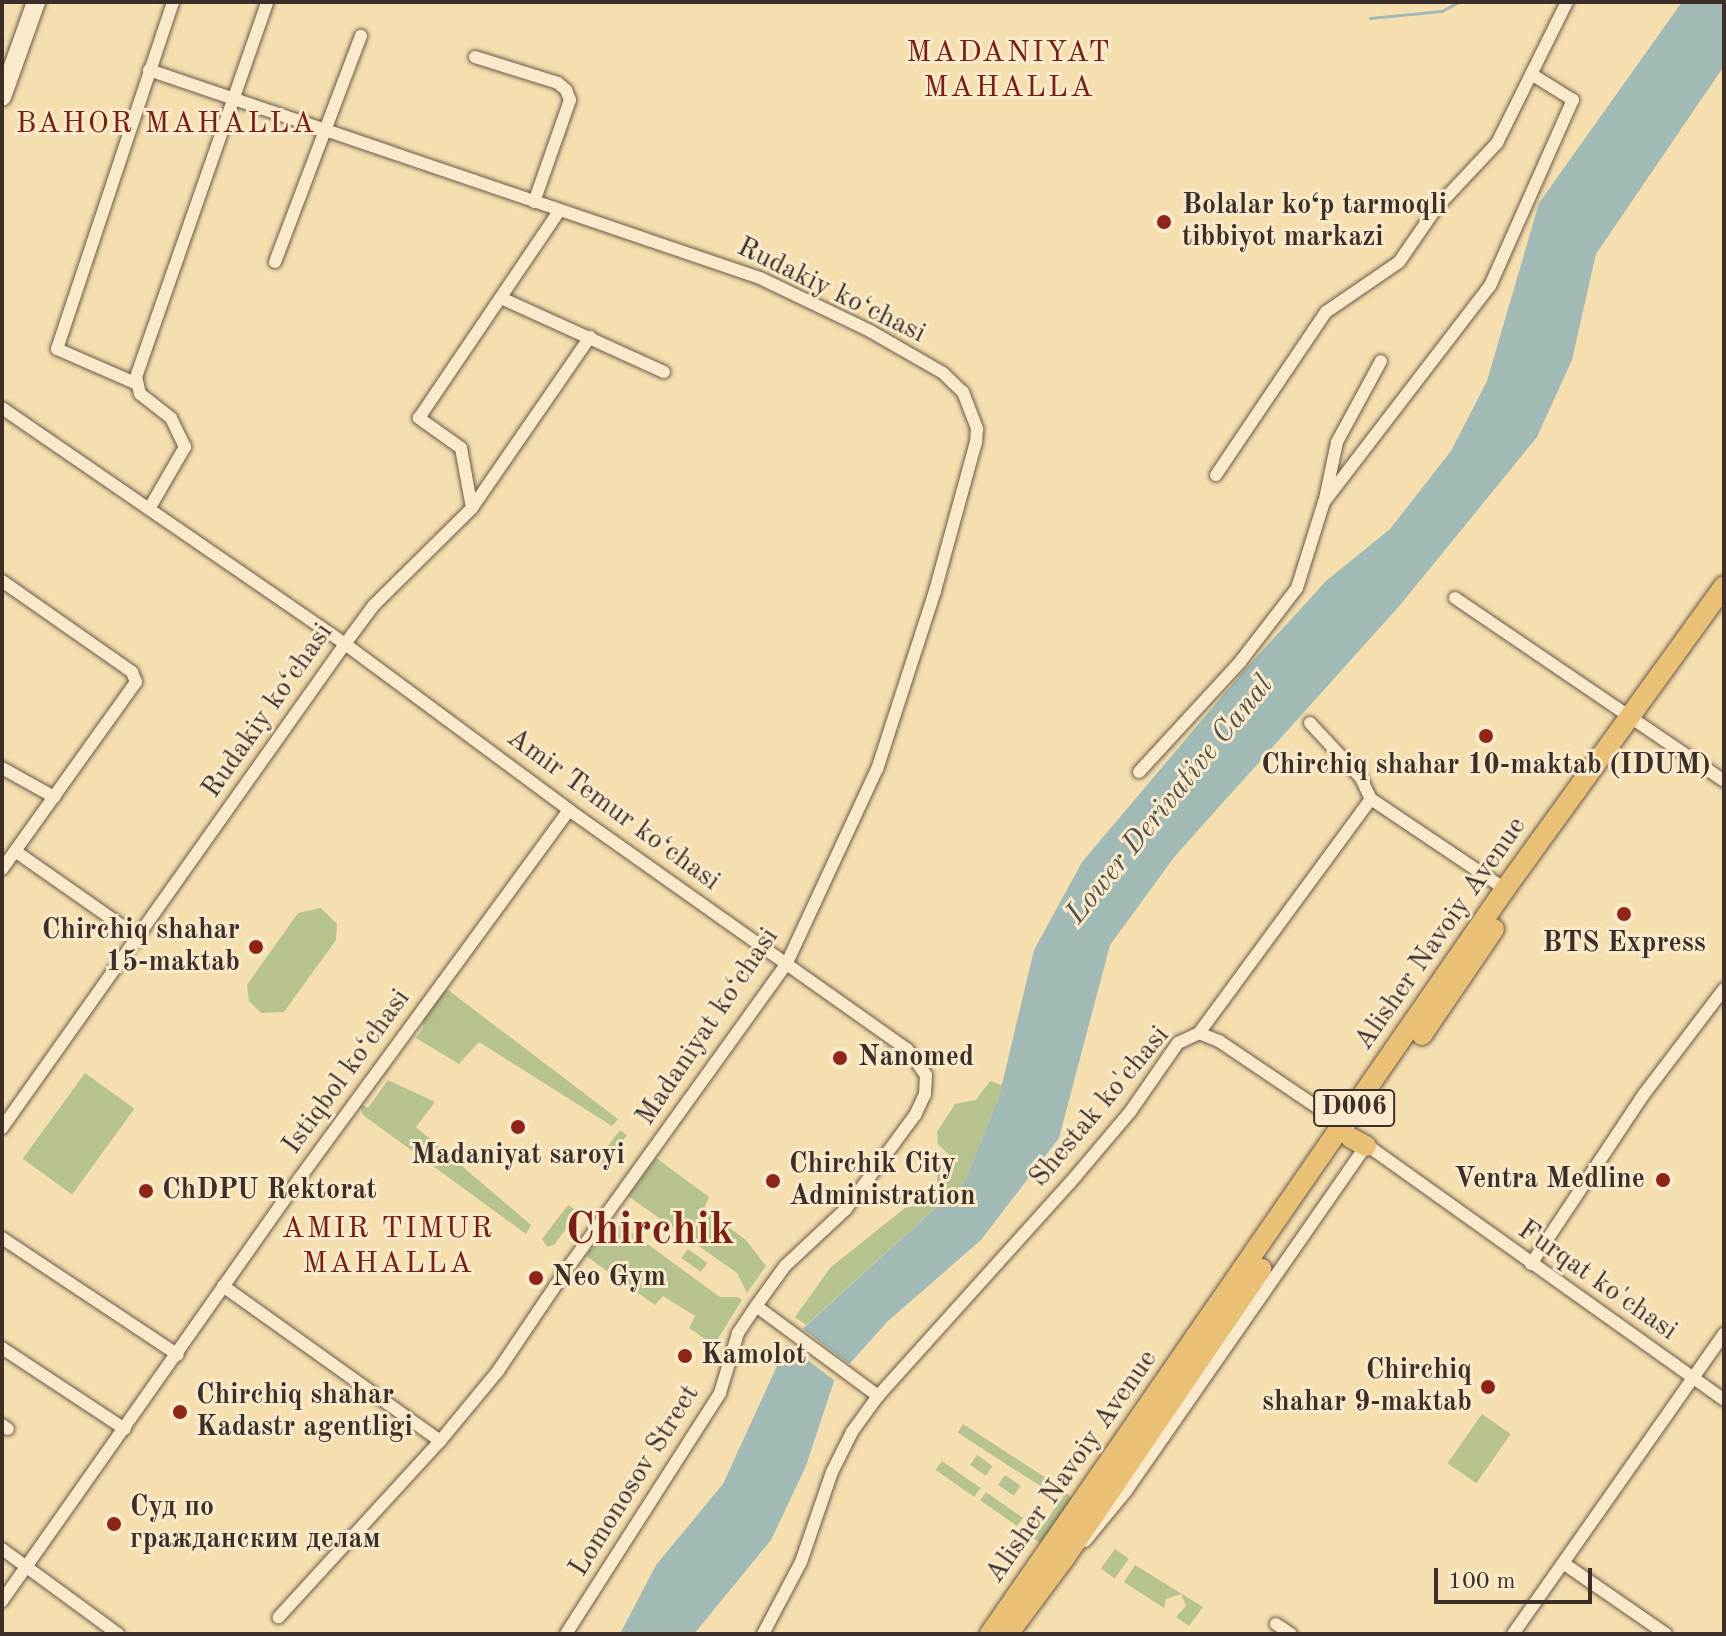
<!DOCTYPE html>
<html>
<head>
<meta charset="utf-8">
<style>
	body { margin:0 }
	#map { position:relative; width:1726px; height:1636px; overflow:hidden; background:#f5dfae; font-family:"Old Standard TT",serif }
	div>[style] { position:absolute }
	.green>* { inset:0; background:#b7c38e; transform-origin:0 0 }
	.water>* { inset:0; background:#a1bab6 }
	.pier>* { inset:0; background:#f5dfae; transform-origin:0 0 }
	.stream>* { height:3px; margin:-1.5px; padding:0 1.5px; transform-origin:1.5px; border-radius:1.5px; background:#a1bab6 }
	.roads { filter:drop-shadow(0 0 2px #6a5a4a) drop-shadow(0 0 2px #6a5a4a) }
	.street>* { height:12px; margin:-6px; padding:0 6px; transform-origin:6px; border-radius:6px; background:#f8eaca }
	.secondary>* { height:18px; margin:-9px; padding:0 9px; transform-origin:9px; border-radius:9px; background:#f8eaca }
	.primary>* { height:20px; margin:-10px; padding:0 10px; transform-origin:10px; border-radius:10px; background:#eac077 }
	.dots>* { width:22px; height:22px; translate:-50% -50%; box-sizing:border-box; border:4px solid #f8eaca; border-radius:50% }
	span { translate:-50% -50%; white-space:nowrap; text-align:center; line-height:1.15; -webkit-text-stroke:6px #f8eaca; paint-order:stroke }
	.shield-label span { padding:2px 6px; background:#f8eaca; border:2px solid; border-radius:6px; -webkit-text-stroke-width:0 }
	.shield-label { font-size:26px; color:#3c2e29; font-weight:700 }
	.poi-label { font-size:28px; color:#3c2e29; font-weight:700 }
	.left { translate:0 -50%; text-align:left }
	.right { translate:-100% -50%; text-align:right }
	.street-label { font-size:28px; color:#3c2e29 }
	.neighbourhood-label { font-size:30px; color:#7a1f14; letter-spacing:2px }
	.water-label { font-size:30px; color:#55514c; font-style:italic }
	.town-label { font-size:44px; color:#7a1f14; font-weight:700 }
	.frame { position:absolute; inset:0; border:4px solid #3c2e29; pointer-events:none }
	.scale { position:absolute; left:1434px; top:1568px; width:158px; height:36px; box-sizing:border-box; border:4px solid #3c2e29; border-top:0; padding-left:10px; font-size:24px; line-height:28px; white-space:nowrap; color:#3c2e29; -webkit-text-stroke:6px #f8eaca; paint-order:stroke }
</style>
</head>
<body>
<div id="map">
	<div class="green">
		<i style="clip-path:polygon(321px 908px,337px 924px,336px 940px,284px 1012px,261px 1013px,249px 1001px,247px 985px,298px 913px)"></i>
		<i style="clip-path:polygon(448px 990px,618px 1119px,612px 1126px,479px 1042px,459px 1064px,416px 1038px,423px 1028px,423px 1016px,442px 991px)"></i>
		<i style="left:85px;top:1073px;width:61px;height:106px;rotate:36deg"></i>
		<i style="clip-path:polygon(388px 1080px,435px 1102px,416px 1127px,531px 1225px,526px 1234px,363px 1115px,359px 1103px,368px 1108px)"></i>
		<i style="clip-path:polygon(990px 1081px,1002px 1085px,999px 1097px,965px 1181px,806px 1325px,795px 1317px,830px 1268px,905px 1208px,930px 1202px,937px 1191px,937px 1173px,951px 1157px,938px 1144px,937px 1132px,955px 1104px,976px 1100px)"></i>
		<i style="clip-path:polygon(620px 1130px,627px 1135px,604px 1168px,596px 1162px)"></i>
		<i style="clip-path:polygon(656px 1158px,709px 1197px,704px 1209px,746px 1240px,766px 1266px,747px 1293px,737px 1273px,628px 1196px)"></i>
		<i style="clip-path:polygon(568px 1205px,578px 1212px,554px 1245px,547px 1247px,542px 1239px)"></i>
		<i style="clip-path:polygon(613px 1219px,720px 1297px,737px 1297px,742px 1300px,714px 1345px,689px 1328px,695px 1316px,663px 1296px,655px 1305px,586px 1256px)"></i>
		<i style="left:688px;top:1249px;width:24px;height:11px;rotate:36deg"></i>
		<i style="left:1482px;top:1414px;width:35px;height:60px;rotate:35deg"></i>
		<i style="left:963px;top:1424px;width:100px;height:10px;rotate:33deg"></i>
		<i style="left:977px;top:1455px;width:19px;height:12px;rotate:35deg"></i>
		<i style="left:942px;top:1461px;width:47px;height:11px;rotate:35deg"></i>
		<i style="left:1005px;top:1475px;width:19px;height:12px;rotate:35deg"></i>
		<i style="left:986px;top:1492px;width:45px;height:10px;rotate:35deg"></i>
		<i style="left:1066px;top:1493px;width:9px;height:56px;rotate:36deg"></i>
		<i style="left:1115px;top:1549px;width:17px;height:24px;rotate:36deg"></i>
		<i style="clip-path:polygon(1135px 1565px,1203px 1607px,1189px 1626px,1176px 1617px,1186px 1606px,1181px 1594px,1166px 1599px,1164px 1608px,1124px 1582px)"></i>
	</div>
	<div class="water">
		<i style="clip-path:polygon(1682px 2px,1724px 2px,1724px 66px,1596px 254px,1572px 360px,1537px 437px,1401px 604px,1175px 856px,1110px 945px,1059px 1138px,981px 1240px,888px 1321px,834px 1381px,806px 1466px,771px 1540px,694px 1634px,620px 1634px,656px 1565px,723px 1484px,788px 1342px,965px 1181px,999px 1097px,1034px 950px,1082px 862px,1240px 675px,1326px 581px,1390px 529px,1451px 451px,1487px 381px,1539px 203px)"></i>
	</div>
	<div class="pier">
		<i style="left:799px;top:1326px;width:67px;height:22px;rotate:37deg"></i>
	</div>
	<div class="stream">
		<i style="left:1370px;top:18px;width:72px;rotate:-5.6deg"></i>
		<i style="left:1442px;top:11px;width:18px;rotate:-29deg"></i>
	</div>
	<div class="roads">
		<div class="street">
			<i style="left:475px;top:57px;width:87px;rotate:17.4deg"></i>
			<i style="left:558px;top:83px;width:11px;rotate:41deg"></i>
			<i style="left:566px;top:90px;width:11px;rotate:68deg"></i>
			<i style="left:570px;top:100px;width:108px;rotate:109.4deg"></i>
			<i style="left:149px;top:70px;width:645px;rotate:18.8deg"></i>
			<i style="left:760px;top:278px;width:122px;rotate:25.7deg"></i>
			<i style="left:870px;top:331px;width:84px;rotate:29.9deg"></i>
			<i style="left:943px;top:373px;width:28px;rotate:44deg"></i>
			<i style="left:963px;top:392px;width:40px;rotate:69deg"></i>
			<i style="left:977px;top:429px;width:13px;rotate:94deg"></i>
			<i style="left:976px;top:442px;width:155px;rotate:105.4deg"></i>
			<i style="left:935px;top:591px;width:187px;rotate:108deg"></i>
			<i style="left:877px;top:769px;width:214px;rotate:114.9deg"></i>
			<i style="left:787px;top:963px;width:378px;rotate:125.7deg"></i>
			<i style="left:566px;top:1270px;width:122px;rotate:124deg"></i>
			<i style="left:498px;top:1371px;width:91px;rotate:129.6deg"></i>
			<i style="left:440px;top:1441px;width:239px;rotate:132.5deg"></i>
			<i style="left:275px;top:262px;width:242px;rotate:-69.2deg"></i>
			<i style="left:501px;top:298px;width:179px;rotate:24.4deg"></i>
			<i style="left:135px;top:383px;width:85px;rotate:-156.4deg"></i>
			<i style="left:57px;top:349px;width:366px;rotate:-71.5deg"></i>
			<i style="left:2px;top:408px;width:416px;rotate:34.5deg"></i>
			<i style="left:345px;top:644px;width:279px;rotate:36.5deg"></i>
			<i style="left:569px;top:810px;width:414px;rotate:35.3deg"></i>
			<i style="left:907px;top:1049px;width:32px;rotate:54deg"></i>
			<i style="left:926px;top:1075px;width:19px;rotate:93deg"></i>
			<i style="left:925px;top:1094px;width:23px;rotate:115deg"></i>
			<i style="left:915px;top:1115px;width:117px;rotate:126.3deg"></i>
			<i style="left:846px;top:1209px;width:83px;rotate:136.9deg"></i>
			<i style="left:785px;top:1266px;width:49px;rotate:125.9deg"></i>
			<i style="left:756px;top:1306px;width:152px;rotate:36.4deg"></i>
			<i style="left:1216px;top:475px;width:197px;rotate:-56deg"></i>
			<i style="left:1326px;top:312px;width:88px;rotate:-34.4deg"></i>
			<i style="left:1399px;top:262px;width:67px;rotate:-55.4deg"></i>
			<i style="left:1437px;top:207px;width:88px;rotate:-46.8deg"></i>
			<i style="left:1497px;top:143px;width:157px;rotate:-63.6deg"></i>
			<i style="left:1325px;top:499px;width:58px;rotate:-78.1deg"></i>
			<i style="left:1337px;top:442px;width:92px;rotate:-61.5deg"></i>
			<i style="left:472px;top:508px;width:61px;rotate:-100.4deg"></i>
			<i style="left:461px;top:448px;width:52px;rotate:-144.5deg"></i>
			<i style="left:419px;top:418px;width:251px;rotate:-55.9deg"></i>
			<i style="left:149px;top:509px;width:72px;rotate:-59.9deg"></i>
			<i style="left:185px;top:447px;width:32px;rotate:-116deg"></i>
			<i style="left:171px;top:418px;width:39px;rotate:-142deg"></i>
			<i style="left:140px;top:394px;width:17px;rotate:-103deg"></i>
			<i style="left:136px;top:377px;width:397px;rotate:-70.7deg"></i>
			<i style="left:2px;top:581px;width:159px;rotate:35deg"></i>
			<i style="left:132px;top:672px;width:11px;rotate:68deg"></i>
			<i style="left:136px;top:682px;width:230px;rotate:125.6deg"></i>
			<i style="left:1455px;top:598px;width:325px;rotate:34.2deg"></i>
			<i style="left:1310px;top:723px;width:75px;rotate:47.2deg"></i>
			<i style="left:1361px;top:778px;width:23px;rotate:65deg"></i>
			<i style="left:1371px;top:799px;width:161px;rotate:33.9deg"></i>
			<i style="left:2px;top:768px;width:60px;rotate:29.1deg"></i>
			<i style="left:1139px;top:772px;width:149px;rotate:-47.4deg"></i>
			<i style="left:1240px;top:662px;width:93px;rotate:-52.4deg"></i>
			<i style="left:1297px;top:588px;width:90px;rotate:-72.6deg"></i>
			<i style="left:1324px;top:502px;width:272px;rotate:-52.5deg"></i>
			<i style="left:1490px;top:286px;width:204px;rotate:-66deg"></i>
			<i style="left:1573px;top:100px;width:49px;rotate:-148.2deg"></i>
			<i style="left:15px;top:851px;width:150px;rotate:35deg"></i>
			<i style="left:1199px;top:1033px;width:22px;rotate:22deg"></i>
			<i style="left:1219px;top:1041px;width:156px;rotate:34deg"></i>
			<i style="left:2px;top:1128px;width:593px;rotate:-54.68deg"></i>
			<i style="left:345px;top:644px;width:49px;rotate:-53.4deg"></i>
			<i style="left:374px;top:605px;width:138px;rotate:-44.7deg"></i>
			<i style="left:472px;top:508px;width:208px;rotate:-55.4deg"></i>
			<i style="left:1364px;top:1143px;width:442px;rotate:35.5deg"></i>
			<i style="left:2px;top:1238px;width:211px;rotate:33.6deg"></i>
			<i style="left:1531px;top:1264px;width:204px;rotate:-56.4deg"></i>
			<i style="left:1644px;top:1094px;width:132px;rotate:-52.7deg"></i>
			<i style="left:223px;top:1286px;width:267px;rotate:35.5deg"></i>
			<i style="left:2px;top:1348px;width:147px;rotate:33.4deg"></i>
			<i style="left:2px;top:1425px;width:7px;rotate:34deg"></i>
			<i style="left:1085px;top:1541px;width:65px;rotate:-50.6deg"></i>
			<i style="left:1126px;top:1491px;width:420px;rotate:-55.2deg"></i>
			<i style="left:2px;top:1549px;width:144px;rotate:36.2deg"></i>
			<i style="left:1563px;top:1563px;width:125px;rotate:34.6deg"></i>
			<i style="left:2px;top:1601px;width:516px;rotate:-54.86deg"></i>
			<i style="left:299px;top:1179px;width:457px;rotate:-53.8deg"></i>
			<i style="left:1276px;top:1624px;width:18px;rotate:34deg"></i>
			<i style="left:566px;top:1634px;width:286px;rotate:-57.4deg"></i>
			<i style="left:720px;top:1393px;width:63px;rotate:-73.3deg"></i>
			<i style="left:738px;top:1333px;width:32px;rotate:-56deg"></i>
			<i style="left:763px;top:1634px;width:81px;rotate:-62.2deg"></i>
			<i style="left:801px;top:1562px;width:95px;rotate:-71deg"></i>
			<i style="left:832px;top:1472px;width:45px;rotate:-63.4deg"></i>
			<i style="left:852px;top:1432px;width:44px;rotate:-54.2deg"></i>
			<i style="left:878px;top:1396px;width:295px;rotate:-48deg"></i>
			<i style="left:1075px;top:1177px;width:85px;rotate:-49.8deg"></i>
			<i style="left:1130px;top:1112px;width:84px;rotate:-55.2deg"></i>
			<i style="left:1178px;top:1043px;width:23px;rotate:-25deg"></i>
			<i style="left:1199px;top:1033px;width:290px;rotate:-53.7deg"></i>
			<i style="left:1513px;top:1634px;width:367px;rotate:-54.9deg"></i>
		</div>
		<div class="secondary">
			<i style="left:2px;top:97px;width:101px;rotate:-70.3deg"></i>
		</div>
		<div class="primary">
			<i style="left:1422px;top:1035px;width:128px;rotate:-55.8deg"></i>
			<i style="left:1351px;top:1138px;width:17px;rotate:28deg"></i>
			<i style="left:990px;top:1634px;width:906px;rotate:-55.34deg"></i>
			<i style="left:1505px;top:889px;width:374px;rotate:-54.1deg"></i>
			<i style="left:1008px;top:1634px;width:94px;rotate:-53.3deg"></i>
			<i style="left:1064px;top:1559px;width:351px;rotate:-55.8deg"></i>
		</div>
	</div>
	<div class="dots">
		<i style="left:1164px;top:222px;background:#8f2418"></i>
		<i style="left:1486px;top:736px;background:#8f2418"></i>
		<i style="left:1624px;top:914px;background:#8f2418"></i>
		<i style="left:256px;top:947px;background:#8f2418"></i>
		<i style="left:840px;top:1058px;background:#8f2418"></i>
		<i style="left:518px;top:1127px;background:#8f2418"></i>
		<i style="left:1663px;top:1180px;background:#8f2418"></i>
		<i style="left:773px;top:1181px;background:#8f2418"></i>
		<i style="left:146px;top:1191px;background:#8f2418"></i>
		<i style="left:536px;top:1278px;background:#8f2418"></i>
		<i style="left:685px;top:1356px;background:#8f2418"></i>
		<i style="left:1488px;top:1387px;background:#8f2418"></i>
		<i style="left:180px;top:1412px;background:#8f2418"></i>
		<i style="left:114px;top:1524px;background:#8f2418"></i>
	</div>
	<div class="shield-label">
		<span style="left:1354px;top:1108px">D006</span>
	</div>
	<div class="poi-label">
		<span class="left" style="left:1182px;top:222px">Bolalar ko‘p tarmoqli<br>tibbiyot markazi</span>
		<span style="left:1486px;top:766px">Chirchiq shahar 10-maktab (IDUM)</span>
		<span class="right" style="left:240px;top:947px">Chirchiq shahar<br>15-maktab</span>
		<span style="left:1624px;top:944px">BTS Express</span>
		<span class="left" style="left:858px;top:1058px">Nanomed</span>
		<span style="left:518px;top:1156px">Madaniyat saroyi</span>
		<span class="left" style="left:789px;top:1181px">Chirchik City<br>Administration</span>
		<span class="right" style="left:1645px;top:1180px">Ventra Medline</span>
		<span class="left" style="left:162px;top:1191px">ChDPU Rektorat</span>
		<span class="left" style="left:552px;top:1278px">Neo Gym</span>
		<span class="left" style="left:701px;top:1356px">Kamolot</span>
		<span class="right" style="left:1472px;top:1387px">Chirchiq<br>shahar 9-maktab</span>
		<span class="left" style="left:196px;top:1412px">Chirchiq shahar<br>Kadastr agentligi</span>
		<span class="left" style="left:130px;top:1524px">Суд по<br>гражданским делам</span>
	</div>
	<div class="street-label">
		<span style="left:831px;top:291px;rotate:26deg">Rudakiy ko‘chasi</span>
		<span style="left:268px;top:711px;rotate:-55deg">Rudakiy ko‘chasi</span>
		<span style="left:613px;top:810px;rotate:36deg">Amir Temur ko‘chasi</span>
		<span style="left:1441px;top:934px;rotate:-55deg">Alisher Navoiy Avenue</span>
		<span style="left:708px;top:1027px;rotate:-56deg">Madaniyat ko‘chasi</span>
		<span style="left:347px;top:1072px;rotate:-54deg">Istiqbol ko‘chasi</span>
		<span style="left:1100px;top:1107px;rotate:-50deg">Shestak ko'chasi</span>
		<span style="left:1597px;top:1281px;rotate:35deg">Furqat ko'chasi</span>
		<span style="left:1072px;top:1467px;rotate:-55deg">Alisher Navoiy Avenue</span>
		<span style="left:635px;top:1481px;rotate:-58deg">Lomonosov Street</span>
	</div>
	<div class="neighbourhood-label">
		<span style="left:1009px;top:70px">MADANIYAT<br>MAHALLA</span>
		<span style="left:166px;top:124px">BAHOR MAHALLA</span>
		<span style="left:388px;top:1246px">AMIR TIMUR<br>MAHALLA</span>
	</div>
	<div class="water-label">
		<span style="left:1170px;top:800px;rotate:-51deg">Lower Derivative Canal</span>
	</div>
	<div class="town-label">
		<span style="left:650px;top:1231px">Chirchik</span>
	</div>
	<div class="frame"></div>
	<div class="scale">100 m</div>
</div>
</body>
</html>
